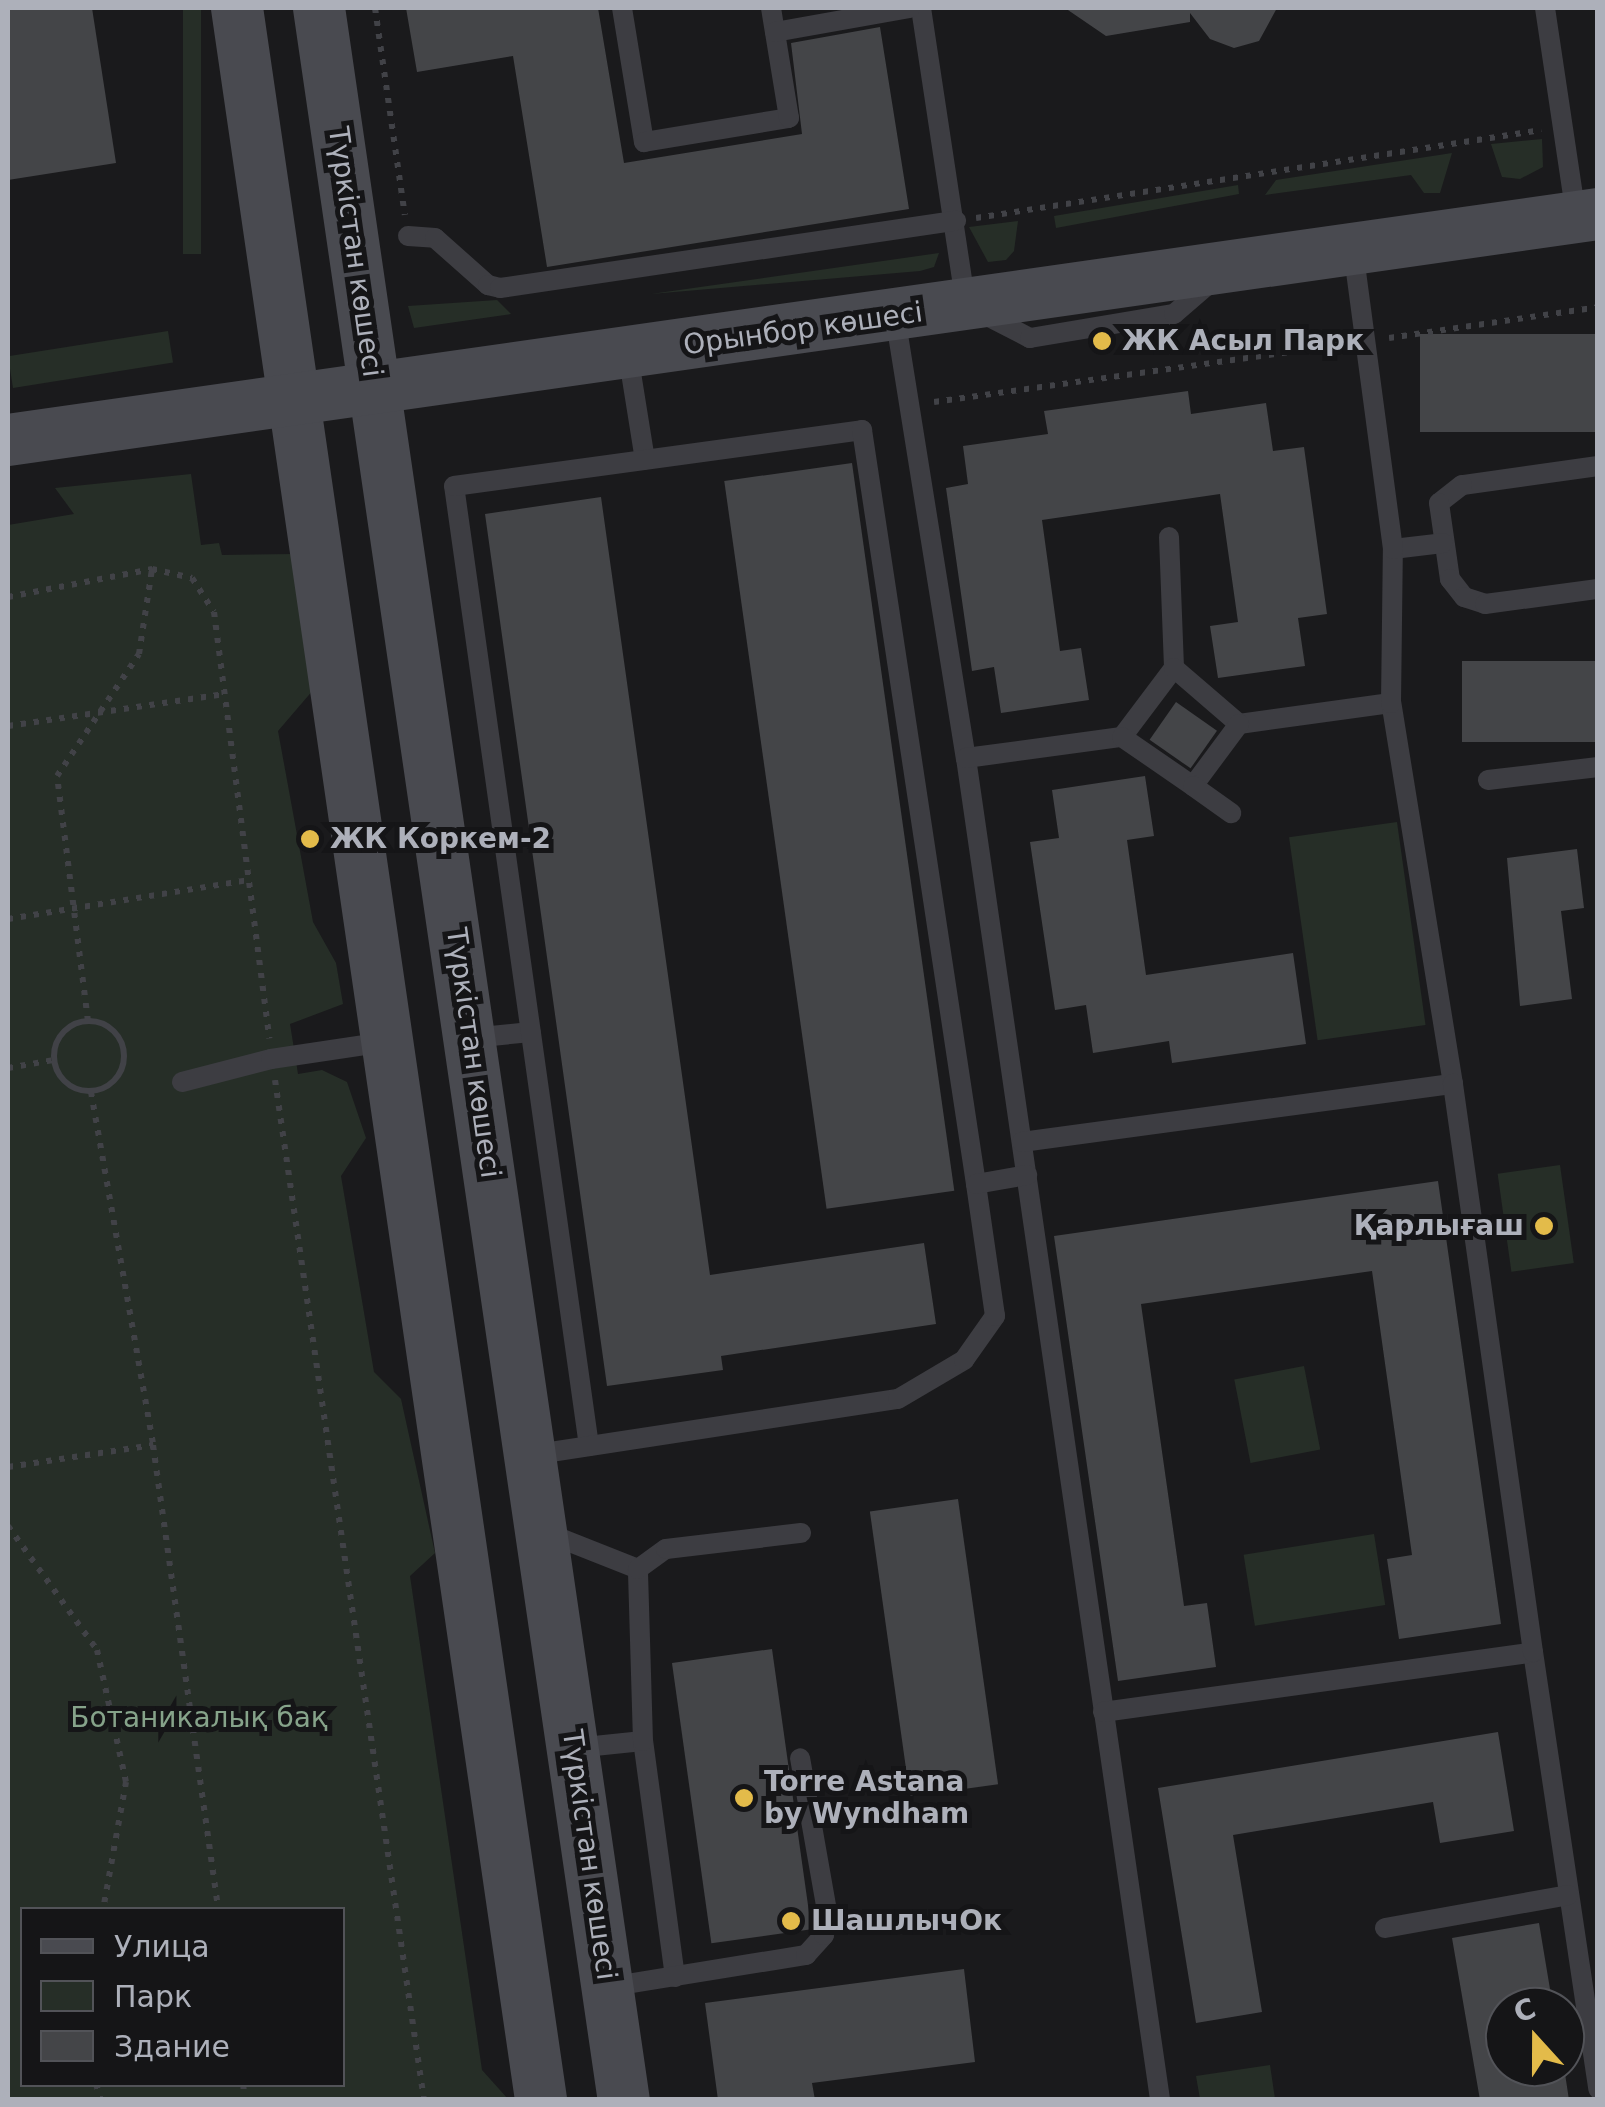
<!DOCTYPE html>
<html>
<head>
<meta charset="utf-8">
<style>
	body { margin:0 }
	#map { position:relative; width:1605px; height:2107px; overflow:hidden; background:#1a1a1c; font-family:"DejaVu Sans",sans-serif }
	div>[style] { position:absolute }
	.green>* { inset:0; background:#262e27; transform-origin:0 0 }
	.building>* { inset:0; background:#444548; transform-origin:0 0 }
	.path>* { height:6px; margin-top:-3px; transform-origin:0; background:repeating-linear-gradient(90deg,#414247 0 5px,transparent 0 13px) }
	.path>.ring { margin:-3px; padding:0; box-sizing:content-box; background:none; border:6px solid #414247; border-radius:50% }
	.lane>* { height:20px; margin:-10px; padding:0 10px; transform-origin:10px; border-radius:10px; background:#3d3d42 }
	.secondary>* { height:52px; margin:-26px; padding:0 26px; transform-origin:26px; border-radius:26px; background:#494a50 }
	.dots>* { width:28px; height:28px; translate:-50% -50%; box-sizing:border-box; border:5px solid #151517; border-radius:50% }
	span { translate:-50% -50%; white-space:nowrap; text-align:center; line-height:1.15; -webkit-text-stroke:10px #151517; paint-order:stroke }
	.street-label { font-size:28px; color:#adb0ba }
	.poi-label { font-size:28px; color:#adb0ba; font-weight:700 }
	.left { translate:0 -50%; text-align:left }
	.right { translate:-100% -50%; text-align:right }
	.park-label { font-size:28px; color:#86a38a }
	.frame { position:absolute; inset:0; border:10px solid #adb0ba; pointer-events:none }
	.legend { position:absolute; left:20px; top:1907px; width:325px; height:180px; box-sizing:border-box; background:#151517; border:2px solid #525358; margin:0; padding:12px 18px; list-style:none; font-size:30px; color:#adb0ba }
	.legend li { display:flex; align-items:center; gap:20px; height:50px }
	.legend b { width:50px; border:2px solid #525358 }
	.north { position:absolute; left:1485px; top:1987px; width:100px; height:100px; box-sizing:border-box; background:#151517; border:2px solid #525358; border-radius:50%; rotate:339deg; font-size:28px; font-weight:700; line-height:40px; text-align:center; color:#adb0ba }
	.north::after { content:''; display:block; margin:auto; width:35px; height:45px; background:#e3bb4a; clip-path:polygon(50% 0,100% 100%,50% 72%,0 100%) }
</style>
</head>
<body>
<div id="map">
	<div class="green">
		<i style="left:183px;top:8px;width:18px;height:246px"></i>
		<i style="clip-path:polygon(1542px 139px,1543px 167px,1520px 179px,1502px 177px,1491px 144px)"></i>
		<i style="clip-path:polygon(1452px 153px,1440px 193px,1424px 193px,1411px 175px,1265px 195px,1276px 180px)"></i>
		<i style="clip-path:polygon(1238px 185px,1239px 194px,1056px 228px,1054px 216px)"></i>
		<i style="clip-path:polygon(1018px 221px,1014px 251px,1006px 260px,988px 262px,969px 227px)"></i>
		<i style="clip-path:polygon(939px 253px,934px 267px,920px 271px,651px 294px)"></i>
		<i style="clip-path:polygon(497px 300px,511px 314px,414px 328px,408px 306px)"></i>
		<i style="left:168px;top:331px;width:32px;height:162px;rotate:81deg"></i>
		<i style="clip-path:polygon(evenodd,191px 474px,201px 545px,219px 543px,222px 555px,295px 554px,314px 689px,278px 731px,313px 922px,336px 963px,343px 1004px,290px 1024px,298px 1074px,322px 1070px,347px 1082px,366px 1138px,341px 1176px,374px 1372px,401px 1399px,435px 1553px,410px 1576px,482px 2070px,508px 2099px,8px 2100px,8px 525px,74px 514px,55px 488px,191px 474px,22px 1910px,342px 1910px,342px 2084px,22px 2084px,22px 1910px)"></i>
		<i style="left:1397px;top:822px;width:205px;height:109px;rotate:82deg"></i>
		<i style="left:1560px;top:1165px;width:99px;height:63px;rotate:82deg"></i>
		<i style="left:1304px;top:1366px;width:85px;height:71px;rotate:79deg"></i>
		<i style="left:1374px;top:1534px;width:72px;height:132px;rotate:81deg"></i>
		<i style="clip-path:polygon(1270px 2065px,1275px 2099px,1200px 2099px,1196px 2076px)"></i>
	</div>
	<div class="building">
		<i style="clip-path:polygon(8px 8px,92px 8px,116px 163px,8px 180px)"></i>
		<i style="clip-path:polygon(406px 8px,598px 8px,624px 163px,802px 134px,791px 43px,880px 27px,909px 209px,547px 267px,513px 56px,417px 72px)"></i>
		<i style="clip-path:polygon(1065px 8px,1277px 8px,1259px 41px,1234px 48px,1210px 39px,1190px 13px,1190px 22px,1106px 36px)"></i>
		<i style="left:1598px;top:334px;width:98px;height:178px;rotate:90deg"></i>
		<i style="clip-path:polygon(1188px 391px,1191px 414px,1266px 403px,1273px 451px,1304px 447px,1327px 614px,1298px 618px,1305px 666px,1218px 678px,1210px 626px,1238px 622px,1220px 494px,1042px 520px,1060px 651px,1081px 648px,1089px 700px,1001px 713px,994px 667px,972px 671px,946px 488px,968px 484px,963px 446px,1048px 434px,1044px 411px)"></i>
		<i style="left:852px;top:463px;width:735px;height:129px;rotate:82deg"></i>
		<i style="clip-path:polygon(601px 497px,710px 1275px,924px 1243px,936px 1324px,721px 1356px,723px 1370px,607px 1386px,485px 514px)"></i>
		<i style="left:1598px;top:661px;width:81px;height:136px;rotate:90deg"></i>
		<i style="left:1176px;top:702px;width:50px;height:46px;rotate:35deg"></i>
		<i style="clip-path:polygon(1145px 776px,1154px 836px,1127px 840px,1146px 975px,1293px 953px,1306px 1044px,1172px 1063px,1169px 1041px,1093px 1053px,1086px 1005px,1055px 1010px,1030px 842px,1059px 838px,1052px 790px)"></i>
		<i style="clip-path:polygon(1577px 849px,1584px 908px,1561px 911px,1572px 999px,1520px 1006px,1507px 858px)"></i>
		<i style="clip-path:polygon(1438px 1181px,1501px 1624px,1399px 1639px,1387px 1559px,1412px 1555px,1372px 1271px,1141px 1304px,1184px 1606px,1207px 1603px,1216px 1667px,1118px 1681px,1054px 1236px)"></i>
		<i style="left:958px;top:1499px;width:288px;height:89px;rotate:82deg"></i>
		<i style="left:772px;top:1649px;width:283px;height:101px;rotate:82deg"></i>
		<i style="clip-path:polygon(1498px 1732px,1514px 1831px,1440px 1843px,1433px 1802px,1233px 1835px,1262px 2012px,1196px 2023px,1158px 1788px)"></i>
		<i style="clip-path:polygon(1539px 1923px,1553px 2007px,1505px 2007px,1505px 2067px,1564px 2067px,1569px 2100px,1480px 2100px,1452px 1938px)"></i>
		<i style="clip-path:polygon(964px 1969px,975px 2062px,812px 2083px,815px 2100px,718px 2100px,705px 2003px)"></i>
	</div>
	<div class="path">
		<i style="left:375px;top:8px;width:209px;rotate:81.8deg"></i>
		<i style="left:976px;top:218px;width:572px;rotate:-8.85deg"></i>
		<i style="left:1389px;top:338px;width:211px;rotate:-8.4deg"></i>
		<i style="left:934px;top:402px;width:412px;rotate:-8deg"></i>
		<i style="left:8px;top:597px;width:147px;rotate:-11deg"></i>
		<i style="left:152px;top:569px;width:41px;rotate:12.7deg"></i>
		<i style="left:192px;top:578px;width:40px;rotate:57.1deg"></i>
		<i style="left:214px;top:612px;width:430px;rotate:82.6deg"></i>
		<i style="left:8px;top:726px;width:219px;rotate:-8.4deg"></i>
		<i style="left:8px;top:919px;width:243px;rotate:-9.2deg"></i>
		<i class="ring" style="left:54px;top:1021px;width:64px;height:64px"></i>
		<i style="left:88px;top:1021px;width:247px;rotate:-97.2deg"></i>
		<i style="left:57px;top:776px;width:147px;rotate:-56.1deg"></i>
		<i style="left:139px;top:654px;width:86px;rotate:-81.3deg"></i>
		<i style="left:8px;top:1068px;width:47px;rotate:-9.9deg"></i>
		<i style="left:275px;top:1080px;width:1031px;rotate:81.69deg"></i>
		<i style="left:91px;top:1092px;width:358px;rotate:80deg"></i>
		<i style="left:153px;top:1445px;width:470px;rotate:82deg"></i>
		<i style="left:8px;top:1467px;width:147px;rotate:-8.6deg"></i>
		<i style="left:8px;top:1526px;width:153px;rotate:54.3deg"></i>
		<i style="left:97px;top:1650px;width:135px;rotate:77.6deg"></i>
		<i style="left:126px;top:1782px;width:130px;rotate:100.2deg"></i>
		<i style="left:96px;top:2084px;width:17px;rotate:73deg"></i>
		<i style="left:243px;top:2084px;width:16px;rotate:83deg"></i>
	</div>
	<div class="lane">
		<i style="left:622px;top:8px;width:136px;rotate:80.7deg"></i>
		<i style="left:644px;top:142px;width:147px;rotate:-9.4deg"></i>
		<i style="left:789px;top:118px;width:111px;rotate:-99.3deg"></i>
		<i style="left:921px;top:8px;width:300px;rotate:81.4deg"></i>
		<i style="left:966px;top:305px;width:72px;rotate:27.3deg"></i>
		<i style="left:1030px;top:338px;width:146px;rotate:-9.5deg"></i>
		<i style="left:1174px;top:314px;width:49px;rotate:-40.9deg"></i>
		<i style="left:1545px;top:8px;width:209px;rotate:81.5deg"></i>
		<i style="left:775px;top:32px;width:137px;rotate:-10.1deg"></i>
		<i style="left:408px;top:236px;width:27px;rotate:4deg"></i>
		<i style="left:435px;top:238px;width:71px;rotate:41.6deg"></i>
		<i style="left:488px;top:285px;width:12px;rotate:14deg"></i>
		<i style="left:500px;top:288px;width:461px;rotate:-8.4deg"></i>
		<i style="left:895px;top:316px;width:448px;rotate:80.9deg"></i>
		<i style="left:966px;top:758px;width:1356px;rotate:81.77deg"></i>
		<i style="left:628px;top:354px;width:107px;rotate:80.9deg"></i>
		<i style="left:1598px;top:466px;width:137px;rotate:172deg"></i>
		<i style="left:1462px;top:485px;width:29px;rotate:142deg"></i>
		<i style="left:1439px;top:503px;width:77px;rotate:81.8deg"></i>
		<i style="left:1450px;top:579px;width:23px;rotate:52deg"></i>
		<i style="left:1464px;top:597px;width:22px;rotate:18deg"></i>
		<i style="left:1485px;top:604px;width:114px;rotate:-7.6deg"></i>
		<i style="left:1169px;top:537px;width:131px;rotate:87.8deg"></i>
		<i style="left:1393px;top:549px;width:50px;rotate:-6.8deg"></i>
		<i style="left:1239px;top:724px;width:153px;rotate:-7.9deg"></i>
		<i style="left:966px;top:758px;width:157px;rotate:-7.7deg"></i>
		<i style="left:1122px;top:737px;width:86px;rotate:-53deg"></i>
		<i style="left:1174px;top:668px;width:86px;rotate:40.7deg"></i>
		<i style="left:1239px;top:724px;width:77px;rotate:126.6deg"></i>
		<i style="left:1193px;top:786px;width:86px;rotate:-145.4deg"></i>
		<i style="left:1488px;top:780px;width:111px;rotate:-6.7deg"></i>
		<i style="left:1193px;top:786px;width:47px;rotate:35.4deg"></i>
		<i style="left:471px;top:1038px;width:60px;rotate:-5.7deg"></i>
		<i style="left:182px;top:1082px;width:92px;rotate:-14.5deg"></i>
		<i style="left:271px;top:1059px;width:115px;rotate:-8.5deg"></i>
		<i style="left:1022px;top:1142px;width:435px;rotate:-7.7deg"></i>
		<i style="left:1453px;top:1084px;width:386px;rotate:-99.2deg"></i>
		<i style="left:1391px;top:703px;width:154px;rotate:-89.3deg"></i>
		<i style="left:1393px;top:549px;width:303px;rotate:-97.6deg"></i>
		<i style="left:589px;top:1446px;width:969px;rotate:-98deg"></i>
		<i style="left:454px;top:486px;width:412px;rotate:-7.8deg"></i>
		<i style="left:862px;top:430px;width:763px;rotate:81.4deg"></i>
		<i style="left:531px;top:1455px;width:371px;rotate:-8.7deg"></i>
		<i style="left:898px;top:1399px;width:77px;rotate:-30.6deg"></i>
		<i style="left:964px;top:1360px;width:54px;rotate:-54.8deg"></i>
		<i style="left:995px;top:1316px;width:133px;rotate:-98.2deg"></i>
		<i style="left:976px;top:1184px;width:52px;rotate:-10deg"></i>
		<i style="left:547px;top:1533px;width:98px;rotate:21.6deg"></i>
		<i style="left:1533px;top:1652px;width:442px;rotate:81.5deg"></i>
		<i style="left:1103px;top:1712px;width:434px;rotate:-7.9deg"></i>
		<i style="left:1533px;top:1652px;width:574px;rotate:-98.02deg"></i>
		<i style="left:575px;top:1748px;width:68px;rotate:-5.9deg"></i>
		<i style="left:1385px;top:1928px;width:186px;rotate:-10.2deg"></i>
		<i style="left:675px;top:1977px;width:238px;rotate:-97.7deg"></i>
		<i style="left:643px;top:1741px;width:172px;rotate:-91.7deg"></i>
		<i style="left:638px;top:1569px;width:34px;rotate:-36deg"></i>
		<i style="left:666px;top:1549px;width:136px;rotate:-6.8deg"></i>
		<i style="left:608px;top:1987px;width:201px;rotate:-9.2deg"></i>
		<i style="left:806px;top:1955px;width:27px;rotate:-48deg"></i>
		<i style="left:824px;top:1935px;width:24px;rotate:-83deg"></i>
		<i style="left:827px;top:1911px;width:155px;rotate:-100deg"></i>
	</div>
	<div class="secondary">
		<i style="left:237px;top:8px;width:2114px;rotate:81.73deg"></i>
		<i style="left:319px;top:8px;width:2114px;rotate:81.71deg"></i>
		<i style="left:8px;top:440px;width:1606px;rotate:-8.09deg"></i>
	</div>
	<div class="dots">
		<i style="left:1102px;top:341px;background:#e3bb4a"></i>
		<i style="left:310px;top:839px;background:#e3bb4a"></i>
		<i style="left:1544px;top:1226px;background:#e3bb4a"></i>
		<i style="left:744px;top:1798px;background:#e3bb4a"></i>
		<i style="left:791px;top:1921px;background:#e3bb4a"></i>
	</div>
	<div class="street-label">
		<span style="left:355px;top:252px;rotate:82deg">Түркістан көшесі</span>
		<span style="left:803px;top:329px;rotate:-8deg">Орынбор көшесі</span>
		<span style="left:473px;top:1053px;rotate:82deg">Түркістан көшесі</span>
		<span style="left:589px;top:1855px;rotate:82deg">Түркістан көшесі</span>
	</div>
	<div class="poi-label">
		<span class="left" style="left:1122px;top:341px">ЖК Асыл Парк</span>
		<span class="left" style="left:330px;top:839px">ЖК Коркем-2</span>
		<span class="right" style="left:1524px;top:1226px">Қарлығаш</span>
		<span class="left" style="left:764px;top:1798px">Torre Astana<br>by Wyndham</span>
		<span class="left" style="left:811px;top:1921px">ШашлычОк</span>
	</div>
	<div class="park-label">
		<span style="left:199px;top:1718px">Ботаникалық бақ</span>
	</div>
	<div class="frame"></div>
	<ul class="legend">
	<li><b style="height:12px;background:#494a50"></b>Улица</li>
	<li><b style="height:28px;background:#262e27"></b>Парк</li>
	<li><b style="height:28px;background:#444548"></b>Здание</li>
	</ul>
	<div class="north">С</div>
</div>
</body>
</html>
